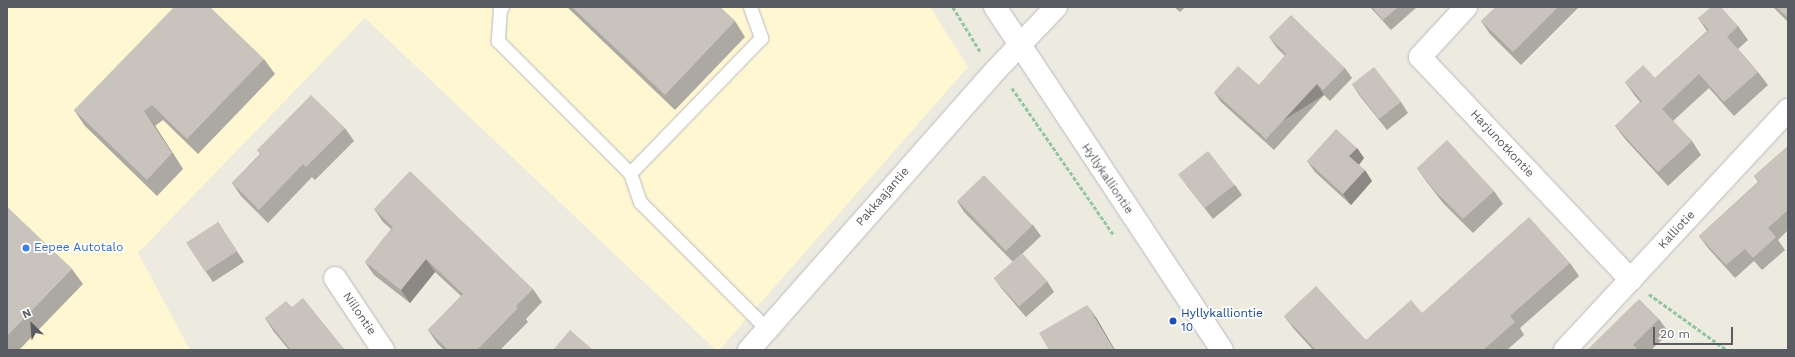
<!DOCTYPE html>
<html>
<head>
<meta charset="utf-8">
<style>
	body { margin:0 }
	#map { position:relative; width:1795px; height:357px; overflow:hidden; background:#edeae0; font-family:"Work Sans",sans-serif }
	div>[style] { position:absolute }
	.commercial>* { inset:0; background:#fff6d2 }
	.path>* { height:2.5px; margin-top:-1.25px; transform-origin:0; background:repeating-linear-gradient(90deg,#92c5a3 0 4px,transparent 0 6px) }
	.roads { filter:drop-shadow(0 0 1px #b8bac0) drop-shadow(0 0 1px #b8bac0) }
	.service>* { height:13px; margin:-6.5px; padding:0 6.5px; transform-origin:6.5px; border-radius:6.5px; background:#fff }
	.minor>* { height:22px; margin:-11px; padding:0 11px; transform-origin:11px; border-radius:11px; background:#fff }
	.secondary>* { height:22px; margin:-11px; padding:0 11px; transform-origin:11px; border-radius:11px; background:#fff }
	.wall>* { inset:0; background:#aca9a3 }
	.shaded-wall>* { inset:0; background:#8c8984; transform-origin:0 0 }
	.building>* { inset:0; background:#c8c4bd; transform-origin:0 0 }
	.dots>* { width:11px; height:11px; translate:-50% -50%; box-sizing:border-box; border:2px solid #fff; border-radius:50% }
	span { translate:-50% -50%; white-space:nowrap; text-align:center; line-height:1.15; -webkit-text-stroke:3.5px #fff; paint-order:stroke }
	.street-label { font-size:12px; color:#595c62 }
	.shop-label { font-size:12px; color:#366cbe }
	.left { translate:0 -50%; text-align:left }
	.transit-label { font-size:12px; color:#164399 }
	.frame { position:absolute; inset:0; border:8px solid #595c62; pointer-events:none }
	.north { position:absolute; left:12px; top:305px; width:40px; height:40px; -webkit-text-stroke:3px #fff; paint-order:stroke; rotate:335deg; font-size:11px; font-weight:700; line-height:16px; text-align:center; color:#595c62 }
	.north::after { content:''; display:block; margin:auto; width:14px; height:18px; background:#595c62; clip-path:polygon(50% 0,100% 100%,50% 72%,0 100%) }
	.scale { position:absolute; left:1653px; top:327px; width:80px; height:18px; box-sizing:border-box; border:2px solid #595c62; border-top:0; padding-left:5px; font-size:12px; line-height:14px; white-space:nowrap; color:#595c62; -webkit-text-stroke:3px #fff; paint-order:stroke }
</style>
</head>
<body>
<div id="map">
	<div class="commercial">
		<i style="clip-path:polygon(7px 7px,930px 7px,968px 67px,719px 350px,716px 350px,365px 18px,138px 253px,190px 350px,7px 350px)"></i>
	</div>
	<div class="path">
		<i style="left:953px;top:7px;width:52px;rotate:58.5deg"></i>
		<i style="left:1012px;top:88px;width:178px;rotate:55.3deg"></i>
		<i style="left:1649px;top:294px;width:96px;rotate:35.7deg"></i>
	</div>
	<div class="roads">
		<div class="service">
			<i style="left:502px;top:7px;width:3px;rotate:135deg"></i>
			<i style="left:500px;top:9px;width:32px;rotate:94deg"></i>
			<i style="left:498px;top:41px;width:187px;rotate:45deg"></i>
			<i style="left:750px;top:7px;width:33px;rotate:70deg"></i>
			<i style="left:761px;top:38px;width:188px;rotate:134.1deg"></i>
			<i style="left:630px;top:173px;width:31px;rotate:71deg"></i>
			<i style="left:640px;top:202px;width:180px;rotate:45deg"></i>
		</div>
		<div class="minor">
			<i style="left:1466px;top:7px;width:68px;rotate:132.6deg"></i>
			<i style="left:1420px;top:57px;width:307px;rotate:46.6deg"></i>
			<i style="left:335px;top:278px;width:87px;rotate:56.3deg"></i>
			<i style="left:749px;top:350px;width:373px;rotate:-48.6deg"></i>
			<i style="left:996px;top:70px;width:87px;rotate:-46.4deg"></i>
			<i style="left:1565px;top:350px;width:328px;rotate:-47.1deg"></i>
		</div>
		<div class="secondary">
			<i style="left:995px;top:7px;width:411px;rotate:56.5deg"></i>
		</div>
	</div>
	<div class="wall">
		<i style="clip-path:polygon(567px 7px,720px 7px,735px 21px,745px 37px,675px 110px)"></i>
		<i style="clip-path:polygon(1174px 7px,1185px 7px,1180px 12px)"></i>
		<i style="clip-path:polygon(1370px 7px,1417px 7px,1391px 30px)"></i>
		<i style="clip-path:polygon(1496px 7px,1579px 7px,1521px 65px,1490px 34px,1481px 21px)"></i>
		<i style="clip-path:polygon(1773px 7px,1788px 7px,1788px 22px)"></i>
		<i style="clip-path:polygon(1698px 18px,1738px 26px,1748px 40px,1738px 49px,1758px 72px,1768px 85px,1734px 116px,1709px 88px,1673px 121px,1692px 141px,1701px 155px,1668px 186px,1625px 139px,1615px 126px,1640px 102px,1635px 96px,1625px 82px,1655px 78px,1707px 31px)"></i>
		<i style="clip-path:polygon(1269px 37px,1345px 68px,1352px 78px,1330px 101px,1324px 95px,1274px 150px,1221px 102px,1214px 92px,1259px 85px,1285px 56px,1277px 48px)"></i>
		<i style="clip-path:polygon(264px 59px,275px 74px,198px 154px,163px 120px,155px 126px,183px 169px,157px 196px,85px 126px,74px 110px)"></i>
		<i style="clip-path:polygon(1352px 84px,1401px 102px,1408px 113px,1387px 130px,1359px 95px)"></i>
		<i style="clip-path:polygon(345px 128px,354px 141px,315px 180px,312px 177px,268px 223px,241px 196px,232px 183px,260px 154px,257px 150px)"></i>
		<i style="clip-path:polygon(1788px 146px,1788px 230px,1778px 240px,1785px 250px,1762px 270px,1754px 261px,1735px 278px,1708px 248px,1699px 236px,1758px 182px,1754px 176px)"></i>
		<i style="clip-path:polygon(1357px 148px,1364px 158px,1359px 165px,1372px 181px,1351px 205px,1315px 172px,1307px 161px)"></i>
		<i style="clip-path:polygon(1417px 168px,1494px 191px,1503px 204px,1473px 233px,1443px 203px,1426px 181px)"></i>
		<i style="clip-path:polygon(1179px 175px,1235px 185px,1242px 195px,1213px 219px,1187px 186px)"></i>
		<i style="clip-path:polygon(957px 201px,1033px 225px,1041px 236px,1022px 254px,1047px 281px,1054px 292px,1026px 317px,1002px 289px,994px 278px,1013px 262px,964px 212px)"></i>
		<i style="clip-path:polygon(7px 207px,72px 269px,83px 284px,19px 350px,7px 350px)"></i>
		<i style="clip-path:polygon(374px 209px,533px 289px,542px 302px,526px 319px,528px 322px,500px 350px,444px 350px,437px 343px,428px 330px,461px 296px,435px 272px,410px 303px,374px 275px,365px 262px,391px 229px,383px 222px)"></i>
		<i style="clip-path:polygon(218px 222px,244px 262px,213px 282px,206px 272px)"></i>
		<i style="clip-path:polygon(1570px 263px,1579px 276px,1520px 328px,1524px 335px,1507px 350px,1313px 350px,1294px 329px,1284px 316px,1366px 340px,1422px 313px)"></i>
		<i style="clip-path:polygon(292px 307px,345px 350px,289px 350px,274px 332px,265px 318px)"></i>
		<i style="clip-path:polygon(1659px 319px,1669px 333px,1651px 350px,1587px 350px)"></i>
	</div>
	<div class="shaded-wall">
		<i style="left:1317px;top:84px;width:13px;height:75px;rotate:58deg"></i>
		<i style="clip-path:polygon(144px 111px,155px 126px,183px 169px,172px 153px)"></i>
		<i style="clip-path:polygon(1357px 148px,1364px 158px,1357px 167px,1349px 156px)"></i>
		<i style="clip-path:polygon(1365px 170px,1372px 181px,1351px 205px,1343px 194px)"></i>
		<i style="clip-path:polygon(426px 259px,435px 272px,410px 303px,401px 290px)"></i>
		<i style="clip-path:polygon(1087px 305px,1097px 319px,1115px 350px,1114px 350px)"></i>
	</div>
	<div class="building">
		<i style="clip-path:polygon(174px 7px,210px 7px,264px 59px,187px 139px,152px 105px,144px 111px,172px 153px,147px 180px,74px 110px)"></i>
		<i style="clip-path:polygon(572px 7px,720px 7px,735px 21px,665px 95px)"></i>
		<i style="clip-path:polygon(1372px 7px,1398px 7px,1383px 20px)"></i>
		<i style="clip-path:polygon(1496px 7px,1558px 7px,1513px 52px,1481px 21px)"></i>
		<i style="clip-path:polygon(1711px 7px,1721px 7px,1738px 26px,1727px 37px,1758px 72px,1724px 102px,1699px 74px,1662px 109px,1692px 141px,1658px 172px,1615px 126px,1642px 101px,1625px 82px,1643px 65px,1655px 78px,1709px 30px,1698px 18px)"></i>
		<i style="clip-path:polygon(1776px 7px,1788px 7px,1788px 18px)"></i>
		<i style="clip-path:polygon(1291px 15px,1345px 68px,1323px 90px,1317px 84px,1266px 139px,1214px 92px,1238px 66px,1259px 85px,1286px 54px,1269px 37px)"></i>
		<i style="left:1374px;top:67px;width:44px;height:28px;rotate:52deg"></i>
		<i style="clip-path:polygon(311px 95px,345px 128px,306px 167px,303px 164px,259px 210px,232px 183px,261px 154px,257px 150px)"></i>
		<i style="clip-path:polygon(1336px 129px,1357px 148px,1349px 156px,1365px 170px,1343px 194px,1307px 161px)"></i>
		<i style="clip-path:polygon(1447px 140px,1494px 191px,1463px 219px,1433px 189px,1417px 168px)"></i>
		<i style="clip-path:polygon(1788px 146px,1788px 210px,1768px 228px,1776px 237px,1753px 258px,1745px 249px,1726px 265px,1699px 236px,1759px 182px,1754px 176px)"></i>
		<i style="left:1208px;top:151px;width:43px;height:38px;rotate:52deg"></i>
		<i style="clip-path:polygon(410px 171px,533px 289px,516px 306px,518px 308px,477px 350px,448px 350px,428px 330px,463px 294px,426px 259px,401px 290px,365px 262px,393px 227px,374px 209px)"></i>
		<i style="left:984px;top:175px;width:70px;height:37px;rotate:46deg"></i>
		<i style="clip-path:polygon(7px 207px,72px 269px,7px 336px)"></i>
		<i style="clip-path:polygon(1529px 217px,1570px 263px,1510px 316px,1515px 322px,1483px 350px,1316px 350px,1284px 316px,1316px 286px,1366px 340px,1411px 300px,1422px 313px)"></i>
		<i style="left:218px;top:222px;width:35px;height:38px;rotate:57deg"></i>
		<i style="left:1022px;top:253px;width:38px;height:38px;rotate:48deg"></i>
		<i style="clip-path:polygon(303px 298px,345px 350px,291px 350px,265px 318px,286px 301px,292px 307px)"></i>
		<i style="clip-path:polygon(1639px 299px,1659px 319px,1633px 345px,1638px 350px,1587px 350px)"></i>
		<i style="clip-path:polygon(1087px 305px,1114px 350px,1049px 350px,1039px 333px)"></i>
		<i style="clip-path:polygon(570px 330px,593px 350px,553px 350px)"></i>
	</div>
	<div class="dots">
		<i style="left:26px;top:248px;background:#3f7fe0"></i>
		<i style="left:1173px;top:321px;background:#1a4fb4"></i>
	</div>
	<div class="street-label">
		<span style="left:1502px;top:144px;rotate:47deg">Harjunotkontie</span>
		<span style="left:1107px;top:179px;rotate:56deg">Hyllykalliontie</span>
		<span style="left:883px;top:197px;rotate:-49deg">Pakkaajantie</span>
		<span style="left:1677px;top:230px;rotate:-47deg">Kalliotie</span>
		<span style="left:359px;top:314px;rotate:56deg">Niilontie</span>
	</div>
	<div class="shop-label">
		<span class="left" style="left:34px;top:248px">Eepee Autotalo</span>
	</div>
	<div class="transit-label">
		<span class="left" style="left:1181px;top:321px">Hyllykalliontie<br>10</span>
	</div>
	<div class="frame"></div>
	<div class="north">N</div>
	<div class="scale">20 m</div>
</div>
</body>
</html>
